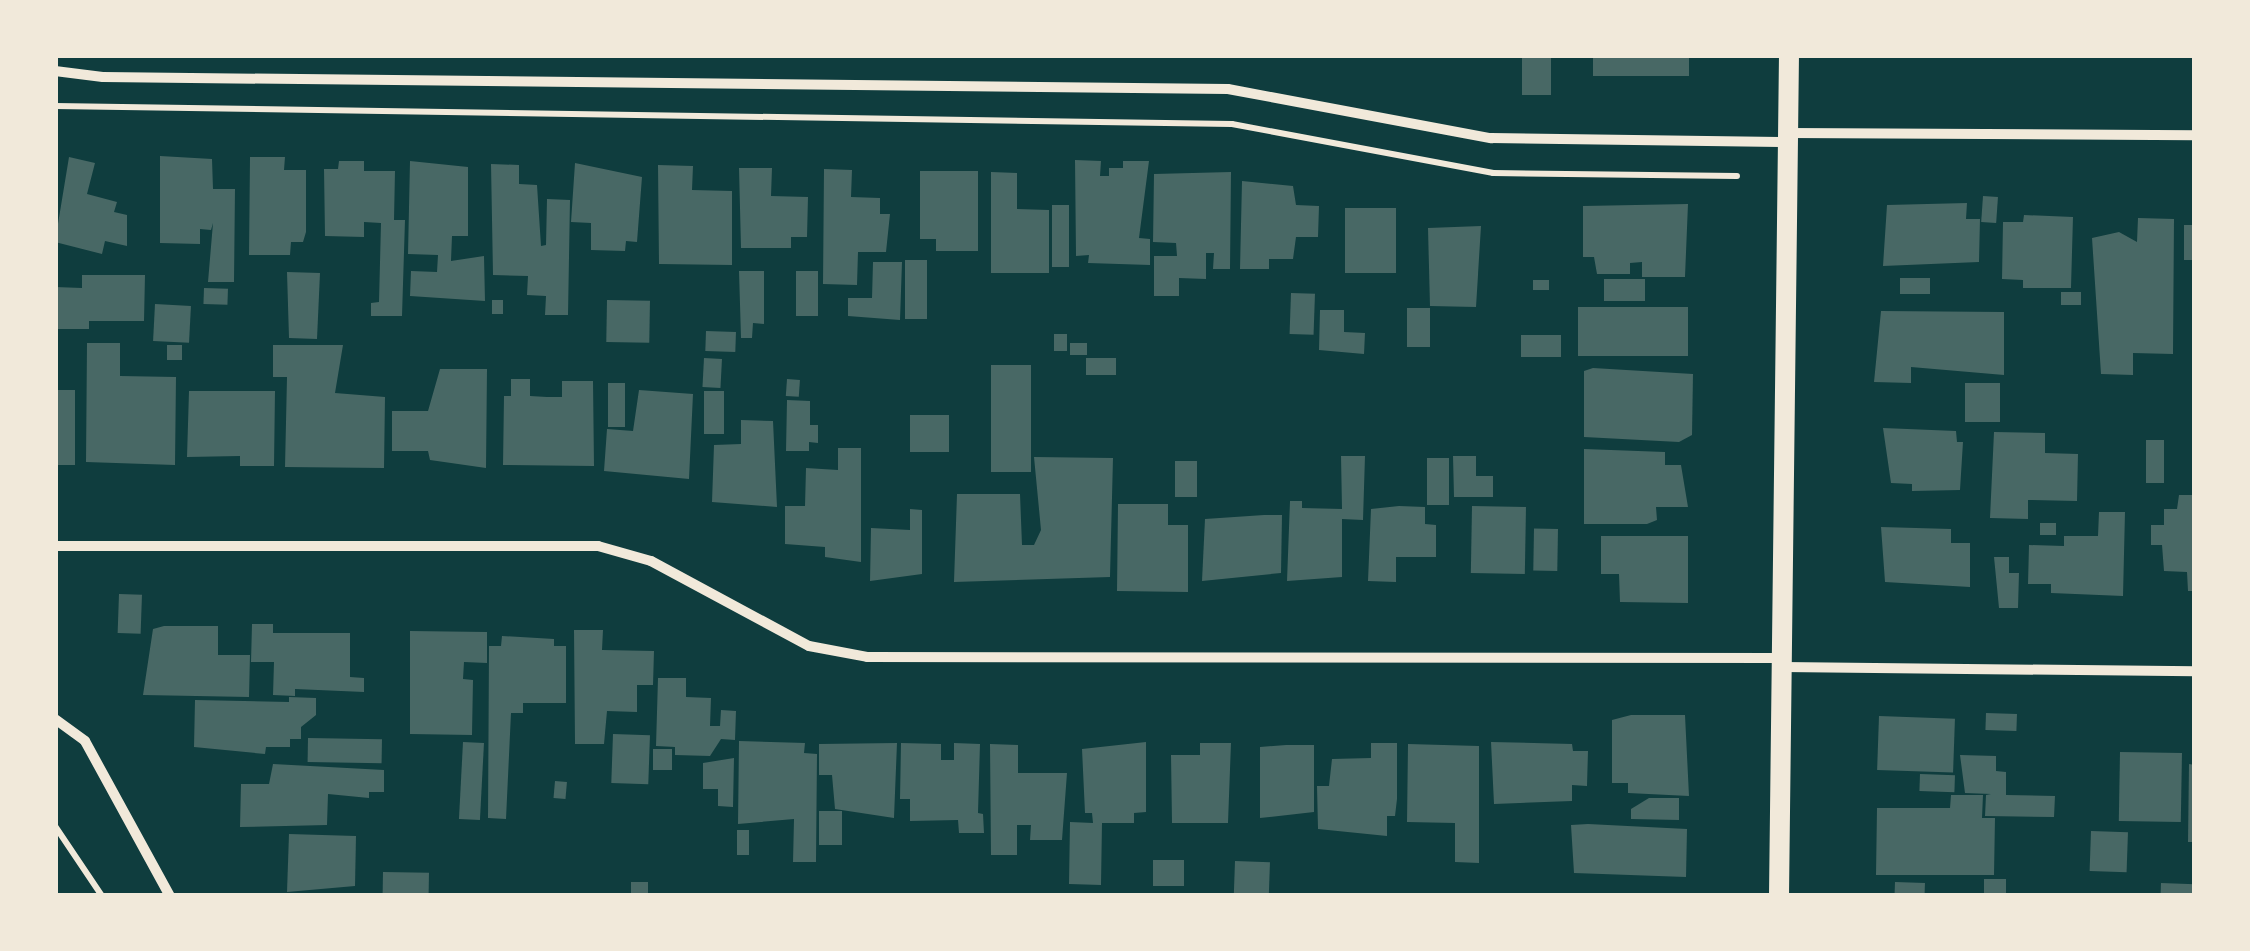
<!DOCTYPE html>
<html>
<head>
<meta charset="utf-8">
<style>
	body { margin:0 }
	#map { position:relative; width:2250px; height:951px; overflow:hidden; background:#0f3d3e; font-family:Poppins,sans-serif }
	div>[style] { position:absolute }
	.building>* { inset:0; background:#486865; transform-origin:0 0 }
	.path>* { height:6px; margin:-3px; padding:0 3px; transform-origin:3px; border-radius:3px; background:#f1e9da }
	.minor>* { height:10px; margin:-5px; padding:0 5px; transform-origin:5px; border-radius:5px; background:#f1e9da }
	.secondary>* { height:20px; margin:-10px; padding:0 10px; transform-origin:10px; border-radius:10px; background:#f1e9da }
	span { translate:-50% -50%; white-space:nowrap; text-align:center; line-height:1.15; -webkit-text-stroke:8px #f1e9da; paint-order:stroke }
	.frame { position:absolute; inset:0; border:58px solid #f1e9da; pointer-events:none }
</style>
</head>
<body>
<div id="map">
	<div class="building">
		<i style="left:1522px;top:55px;width:29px;height:40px"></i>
		<i style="left:1593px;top:55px;width:96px;height:21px"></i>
		<i style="clip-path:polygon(160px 156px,212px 159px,213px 189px,235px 189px,234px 282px,208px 282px,213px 223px,211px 230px,200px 229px,200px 244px,160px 243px)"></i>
		<i style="clip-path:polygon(69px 157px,95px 163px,87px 194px,117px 202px,114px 212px,127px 215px,127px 246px,105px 241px,102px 254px,55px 242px)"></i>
		<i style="clip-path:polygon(250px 157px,285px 157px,284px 170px,306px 170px,306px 232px,303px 242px,291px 242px,290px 255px,249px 255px)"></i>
		<i style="clip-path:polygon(1075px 160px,1101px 161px,1100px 176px,1109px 176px,1109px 168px,1123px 168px,1123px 161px,1149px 161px,1139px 238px,1150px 239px,1150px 265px,1088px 263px,1089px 255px,1076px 256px)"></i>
		<i style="clip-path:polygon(339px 161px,364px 161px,364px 171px,395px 171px,394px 220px,405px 220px,402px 316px,371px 316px,371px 303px,379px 302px,381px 223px,364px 222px,364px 237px,325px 236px,324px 169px,338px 169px)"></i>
		<i style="clip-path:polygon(410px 161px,468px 167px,468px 236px,452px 236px,451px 261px,484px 256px,485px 301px,410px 296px,411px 271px,437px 272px,438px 255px,408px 254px)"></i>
		<i style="clip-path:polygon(575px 163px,642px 177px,637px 242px,626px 241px,625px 251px,591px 250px,591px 223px,571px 222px)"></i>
		<i style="clip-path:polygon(491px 164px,519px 165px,519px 184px,537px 185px,541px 246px,546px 245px,547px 199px,570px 200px,568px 315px,545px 315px,546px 296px,527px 295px,528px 276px,493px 275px)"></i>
		<i style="clip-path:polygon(658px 165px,693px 166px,692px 190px,732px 191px,732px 265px,659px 264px)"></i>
		<i style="clip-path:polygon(739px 168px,772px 168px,771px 196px,808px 197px,807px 237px,791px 237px,791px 248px,741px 248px)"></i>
		<i style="clip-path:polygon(824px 169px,852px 170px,851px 197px,880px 198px,880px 214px,890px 214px,886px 252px,858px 252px,857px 285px,823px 284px)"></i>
		<i style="clip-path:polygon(920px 171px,978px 171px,978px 251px,936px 251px,936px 239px,920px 239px)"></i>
		<i style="clip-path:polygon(991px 172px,1017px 173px,1017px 209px,1049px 210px,1049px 273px,991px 273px)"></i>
		<i style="clip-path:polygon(1231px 172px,1230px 269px,1213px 269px,1214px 253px,1206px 253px,1206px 279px,1179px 278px,1179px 296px,1154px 296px,1154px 256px,1177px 256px,1176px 243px,1153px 242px,1154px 174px)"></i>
		<i style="clip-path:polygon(1242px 181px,1293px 186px,1296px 205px,1319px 206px,1318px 237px,1296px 237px,1293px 259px,1269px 259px,1269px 269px,1240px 269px)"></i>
		<i style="left:1983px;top:196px;width:15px;height:26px;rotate:4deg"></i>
		<i style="clip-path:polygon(1967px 203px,1966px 219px,1980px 219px,1979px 262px,1883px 266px,1887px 205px)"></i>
		<i style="clip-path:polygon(1688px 204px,1685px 277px,1642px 277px,1642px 262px,1630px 263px,1630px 274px,1597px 274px,1594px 257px,1583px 257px,1583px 206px)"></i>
		<i style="left:1052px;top:205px;width:17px;height:62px"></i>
		<i style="left:1345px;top:208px;width:51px;height:65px"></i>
		<i style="clip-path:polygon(2024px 215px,2073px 217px,2071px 288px,2023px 288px,2023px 280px,2002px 279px,2003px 222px,2023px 222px)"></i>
		<i style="clip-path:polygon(2138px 218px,2174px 219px,2173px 354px,2133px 353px,2133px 375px,2101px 374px,2092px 238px,2119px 232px,2137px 242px)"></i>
		<i style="left:2184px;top:225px;width:11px;height:35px"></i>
		<i style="clip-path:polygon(1481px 226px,1476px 307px,1430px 306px,1428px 228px)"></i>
		<i style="left:905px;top:260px;width:22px;height:59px"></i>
		<i style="clip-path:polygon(873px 262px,902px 262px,900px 320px,848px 316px,848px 298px,872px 298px)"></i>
		<i style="clip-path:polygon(739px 271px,764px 271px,764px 324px,753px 323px,752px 338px,741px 338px)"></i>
		<i style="left:796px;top:271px;width:22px;height:45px"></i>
		<i style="clip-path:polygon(287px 272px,320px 273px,317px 339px,289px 338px)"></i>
		<i style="clip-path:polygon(82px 275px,145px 275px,144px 321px,89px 321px,89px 329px,55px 329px,55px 287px,82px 288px)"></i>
		<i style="left:1900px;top:278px;width:30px;height:16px"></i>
		<i style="left:1604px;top:279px;width:41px;height:22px"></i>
		<i style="left:1533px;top:280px;width:16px;height:10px"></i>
		<i style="left:204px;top:288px;width:24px;height:16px;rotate:2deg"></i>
		<i style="left:2061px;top:292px;width:20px;height:13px"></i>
		<i style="left:1291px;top:293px;width:24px;height:41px;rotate:2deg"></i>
		<i style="left:492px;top:300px;width:11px;height:14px"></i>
		<i style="left:607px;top:300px;width:43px;height:42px;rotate:1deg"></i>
		<i style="left:155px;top:304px;width:36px;height:37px;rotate:3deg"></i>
		<i style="left:1578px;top:307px;width:110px;height:49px"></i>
		<i style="left:1407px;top:308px;width:23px;height:39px"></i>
		<i style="clip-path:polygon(1320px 310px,1344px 310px,1344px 332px,1365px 333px,1364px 354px,1319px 350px)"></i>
		<i style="clip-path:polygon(1881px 311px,2004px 312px,2004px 375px,1911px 367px,1911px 383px,1874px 382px)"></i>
		<i style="left:706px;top:331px;width:30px;height:20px;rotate:2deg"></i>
		<i style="left:1054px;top:334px;width:13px;height:17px"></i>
		<i style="left:1521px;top:335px;width:40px;height:22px"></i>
		<i style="clip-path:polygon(87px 343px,120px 343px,120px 376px,176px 377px,175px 465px,86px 462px)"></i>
		<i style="left:1070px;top:343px;width:17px;height:12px"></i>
		<i style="left:167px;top:345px;width:15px;height:15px"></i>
		<i style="clip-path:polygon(273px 345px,343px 345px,335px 393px,385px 397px,384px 468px,285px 467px,287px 377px,273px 377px)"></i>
		<i style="left:704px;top:358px;width:18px;height:29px;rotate:3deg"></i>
		<i style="left:1086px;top:358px;width:30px;height:17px"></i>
		<i style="left:991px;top:365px;width:40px;height:107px"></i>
		<i style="clip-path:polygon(1593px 368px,1693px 374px,1692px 435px,1679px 442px,1584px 437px,1584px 371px)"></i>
		<i style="clip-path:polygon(440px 369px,487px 369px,486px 468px,430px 460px,428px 451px,392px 451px,392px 411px,428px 411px)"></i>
		<i style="clip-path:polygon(511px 379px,530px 379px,530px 396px,547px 397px,562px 397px,562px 381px,593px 381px,594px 466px,503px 465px,504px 396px,511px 396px)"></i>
		<i style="left:787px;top:379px;width:13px;height:17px;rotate:4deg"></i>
		<i style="left:608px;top:383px;width:17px;height:44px"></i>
		<i style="left:1965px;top:383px;width:35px;height:39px"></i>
		<i style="left:55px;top:390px;width:20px;height:75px"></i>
		<i style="clip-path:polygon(639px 390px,693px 394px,689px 479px,604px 471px,607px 429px,633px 431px)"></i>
		<i style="clip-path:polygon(189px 391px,275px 391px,274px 466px,240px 466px,240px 456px,187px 457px)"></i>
		<i style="left:704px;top:391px;width:20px;height:43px"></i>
		<i style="clip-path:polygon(787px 400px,810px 401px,810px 425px,818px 425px,818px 443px,809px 442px,809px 451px,786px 451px)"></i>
		<i style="left:910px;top:415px;width:39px;height:37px"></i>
		<i style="clip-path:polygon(741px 420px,773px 421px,777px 507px,712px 502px,714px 445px,741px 444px)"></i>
		<i style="clip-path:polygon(1883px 428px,1956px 431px,1957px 442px,1963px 442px,1960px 490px,1912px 491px,1912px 484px,1891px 483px)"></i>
		<i style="clip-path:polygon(1994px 432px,2045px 433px,2045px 453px,2078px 454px,2077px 501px,2028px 500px,2028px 519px,1990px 518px)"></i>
		<i style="left:2146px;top:440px;width:18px;height:43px"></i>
		<i style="clip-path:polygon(838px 448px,861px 448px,861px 562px,825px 557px,825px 547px,785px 544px,785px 506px,805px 506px,806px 468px,838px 470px)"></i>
		<i style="clip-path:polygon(1584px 449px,1665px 452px,1665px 465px,1681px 465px,1688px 507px,1656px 507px,1657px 520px,1647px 524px,1584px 524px)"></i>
		<i style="clip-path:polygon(1341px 456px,1365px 456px,1363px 520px,1342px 519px,1342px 577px,1287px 581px,1290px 501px,1302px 501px,1302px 508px,1342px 509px)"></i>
		<i style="clip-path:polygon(1453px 456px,1476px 456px,1476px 476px,1493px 476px,1493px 497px,1454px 497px)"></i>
		<i style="clip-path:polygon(1034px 457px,1113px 458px,1110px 577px,954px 582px,957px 494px,1020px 494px,1022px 545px,1034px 545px,1041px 530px)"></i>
		<i style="left:1427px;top:458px;width:22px;height:47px"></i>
		<i style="left:1175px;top:461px;width:22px;height:36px"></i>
		<i style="clip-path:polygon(2179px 495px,2195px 495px,2195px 591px,2188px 591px,2187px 572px,2164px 571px,2162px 545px,2151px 545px,2151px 525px,2164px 525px,2164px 509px,2177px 509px)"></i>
		<i style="clip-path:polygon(1118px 504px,1168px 504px,1168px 525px,1188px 525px,1188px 592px,1117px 591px)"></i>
		<i style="clip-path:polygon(1399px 506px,1425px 507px,1425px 524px,1436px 525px,1436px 557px,1396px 557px,1396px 582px,1368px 581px,1371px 509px)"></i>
		<i style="left:1472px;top:506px;width:54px;height:67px;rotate:1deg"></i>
		<i style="clip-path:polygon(910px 509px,922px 510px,922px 574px,870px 581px,871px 528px,910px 530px)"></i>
		<i style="clip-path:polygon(2099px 512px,2125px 512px,2123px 596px,2051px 593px,2051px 584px,2028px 584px,2029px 545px,2064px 546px,2064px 536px,2098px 536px)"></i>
		<i style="clip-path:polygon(1264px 515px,1282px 515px,1281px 573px,1202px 581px,1205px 519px)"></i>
		<i style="left:2040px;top:523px;width:16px;height:12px"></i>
		<i style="clip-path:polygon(1881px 527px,1951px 529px,1951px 543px,1970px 543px,1970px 587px,1885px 582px)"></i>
		<i style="left:1558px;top:529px;width:42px;height:24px;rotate:91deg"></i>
		<i style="clip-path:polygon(1601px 536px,1688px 536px,1688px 603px,1620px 602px,1619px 574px,1601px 574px)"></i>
		<i style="clip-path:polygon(1994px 557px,2009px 557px,2009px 573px,2019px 573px,2018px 608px,1999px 608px)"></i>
		<i style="left:119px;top:594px;width:23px;height:39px;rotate:2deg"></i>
		<i style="clip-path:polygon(252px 624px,273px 624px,273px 633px,350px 633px,350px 677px,364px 678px,364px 692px,295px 689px,295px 696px,273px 695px,274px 662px,251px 662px)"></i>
		<i style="clip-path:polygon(164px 626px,218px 626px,218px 655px,250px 655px,249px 697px,143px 695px,153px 629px)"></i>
		<i style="clip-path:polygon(574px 630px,603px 630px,602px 650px,654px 651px,653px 685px,637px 685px,637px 712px,607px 711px,604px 744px,575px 744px)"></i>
		<i style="clip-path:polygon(410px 631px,487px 632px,487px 663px,464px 662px,463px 679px,473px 680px,472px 735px,410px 734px)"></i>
		<i style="clip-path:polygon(502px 636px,554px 639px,554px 646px,566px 646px,566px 703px,523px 703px,523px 713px,511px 713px,506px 819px,488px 818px,489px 646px,501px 646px)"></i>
		<i style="clip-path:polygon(658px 678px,686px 678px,686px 697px,711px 698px,710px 726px,720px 726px,721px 710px,736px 711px,735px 740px,721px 739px,710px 756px,675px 755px,675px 747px,656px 746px)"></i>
		<i style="clip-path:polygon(289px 697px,316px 698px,316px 715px,301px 727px,301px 739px,290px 739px,290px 747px,266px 747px,265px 754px,194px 747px,195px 700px,289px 702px)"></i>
		<i style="left:1986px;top:713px;width:31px;height:17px;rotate:2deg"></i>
		<i style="clip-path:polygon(1631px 715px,1685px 715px,1689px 796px,1628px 793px,1628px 783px,1612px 783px,1612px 720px)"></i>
		<i style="left:1879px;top:716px;width:76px;height:54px;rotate:2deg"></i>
		<i style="left:613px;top:734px;width:37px;height:49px;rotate:2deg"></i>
		<i style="left:308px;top:738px;width:74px;height:24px;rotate:1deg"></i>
		<i style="clip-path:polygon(739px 741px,805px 743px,804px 753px,817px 754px,816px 862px,793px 862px,794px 819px,738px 824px)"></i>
		<i style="left:463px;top:742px;width:21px;height:77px;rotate:3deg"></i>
		<i style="clip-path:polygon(1146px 742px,1146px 812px,1134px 813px,1134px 823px,1102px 823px,1101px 885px,1069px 884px,1070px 822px,1093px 823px,1092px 813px,1085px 813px,1082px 749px)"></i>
		<i style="clip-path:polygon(1491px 742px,1572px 744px,1573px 751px,1588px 751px,1587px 786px,1572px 785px,1572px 801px,1494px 804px)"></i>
		<i style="clip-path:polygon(897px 743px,894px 818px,835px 809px,832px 775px,819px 775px,819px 744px)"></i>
		<i style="clip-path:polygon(901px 743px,941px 744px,941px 760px,954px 760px,954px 743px,980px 744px,978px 813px,983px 814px,984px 833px,959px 833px,958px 820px,910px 821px,910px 799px,900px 799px)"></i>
		<i style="clip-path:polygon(1200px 743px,1231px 743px,1228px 823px,1172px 823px,1171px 755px,1200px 755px)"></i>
		<i style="clip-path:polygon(1371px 743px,1397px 743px,1397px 799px,1395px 816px,1387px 816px,1387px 836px,1318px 829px,1317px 786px,1329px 786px,1332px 759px,1371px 758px)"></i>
		<i style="clip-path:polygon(990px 744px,1018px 745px,1018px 773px,1067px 773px,1062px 840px,1030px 840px,1031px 825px,1017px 825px,1017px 855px,991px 855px)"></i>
		<i style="clip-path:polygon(1408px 744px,1479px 746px,1479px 863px,1455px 862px,1455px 823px,1407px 822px)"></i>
		<i style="clip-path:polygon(1286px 745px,1314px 745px,1314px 812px,1260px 818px,1260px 747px)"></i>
		<i style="left:653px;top:749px;width:19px;height:21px"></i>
		<i style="left:2120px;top:752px;width:62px;height:69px;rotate:1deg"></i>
		<i style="clip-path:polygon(1960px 755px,1996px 756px,1996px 771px,2006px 772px,2006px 795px,2055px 796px,2054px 817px,1985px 816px,1986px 795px,1991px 794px,1965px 793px)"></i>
		<i style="clip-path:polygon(734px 758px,733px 807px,718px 806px,718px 789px,703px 789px,703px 763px)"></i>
		<i style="clip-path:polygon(273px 764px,384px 770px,384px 792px,369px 792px,369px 798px,328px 794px,327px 825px,240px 827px,241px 784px,269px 784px)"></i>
		<i style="clip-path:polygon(2189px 764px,2195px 765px,2195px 842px,2188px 842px)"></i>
		<i style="left:1920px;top:774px;width:35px;height:17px;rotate:2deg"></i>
		<i style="left:555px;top:781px;width:12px;height:17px;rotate:5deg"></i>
		<i style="clip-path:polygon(1951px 795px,1983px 795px,1982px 818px,1995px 818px,1994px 875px,1876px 875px,1877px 808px,1950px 808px)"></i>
		<i style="clip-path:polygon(1649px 798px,1679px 798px,1679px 820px,1631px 819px,1631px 809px)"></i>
		<i style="left:819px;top:811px;width:23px;height:34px"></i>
		<i style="clip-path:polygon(1588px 824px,1687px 829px,1686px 877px,1574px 873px,1571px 825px)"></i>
		<i style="left:737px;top:830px;width:12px;height:25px"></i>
		<i style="left:2091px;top:831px;width:37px;height:40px;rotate:2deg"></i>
		<i style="clip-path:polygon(289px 834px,356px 836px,355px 886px,287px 892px)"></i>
		<i style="left:1153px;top:860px;width:31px;height:26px"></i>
		<i style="left:1235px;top:861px;width:35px;height:35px;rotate:2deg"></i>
		<i style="left:383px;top:872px;width:46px;height:24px;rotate:1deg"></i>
		<i style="left:1984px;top:879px;width:22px;height:15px"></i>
		<i style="left:631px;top:882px;width:17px;height:14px"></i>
		<i style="left:1895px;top:882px;width:30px;height:14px;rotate:2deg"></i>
		<i style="left:2161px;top:883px;width:34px;height:13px;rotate:2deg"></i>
	</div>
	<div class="path">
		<i style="left:55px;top:106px;width:1177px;rotate:0.88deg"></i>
		<i style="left:1232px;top:124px;width:266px;rotate:10.6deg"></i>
		<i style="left:1493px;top:173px;width:244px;rotate:0.7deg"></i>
		<i style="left:55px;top:826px;width:84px;rotate:56.1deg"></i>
	</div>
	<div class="minor">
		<i style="left:55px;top:71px;width:48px;rotate:7.1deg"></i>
		<i style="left:103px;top:77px;width:1125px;rotate:0.61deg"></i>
		<i style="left:1228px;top:89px;width:268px;rotate:10.6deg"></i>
		<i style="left:1491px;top:138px;width:297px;rotate:0.8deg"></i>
		<i style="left:1789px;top:133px;width:406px;rotate:0.3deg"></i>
		<i style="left:55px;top:546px;width:543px"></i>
		<i style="left:598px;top:546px;width:55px;rotate:15.8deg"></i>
		<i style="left:651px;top:561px;width:179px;rotate:28.3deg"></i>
		<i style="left:809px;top:646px;width:59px;rotate:10.7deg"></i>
		<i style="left:867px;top:657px;width:915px;rotate:0.06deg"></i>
		<i style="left:1783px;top:667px;width:412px;rotate:0.6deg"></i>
		<i style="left:55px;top:719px;width:37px;rotate:36deg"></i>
		<i style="left:85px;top:741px;width:177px;rotate:61.3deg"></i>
	</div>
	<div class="secondary">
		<i style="left:1779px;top:896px;width:841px;rotate:-89.32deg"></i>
	</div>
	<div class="frame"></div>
</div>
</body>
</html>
